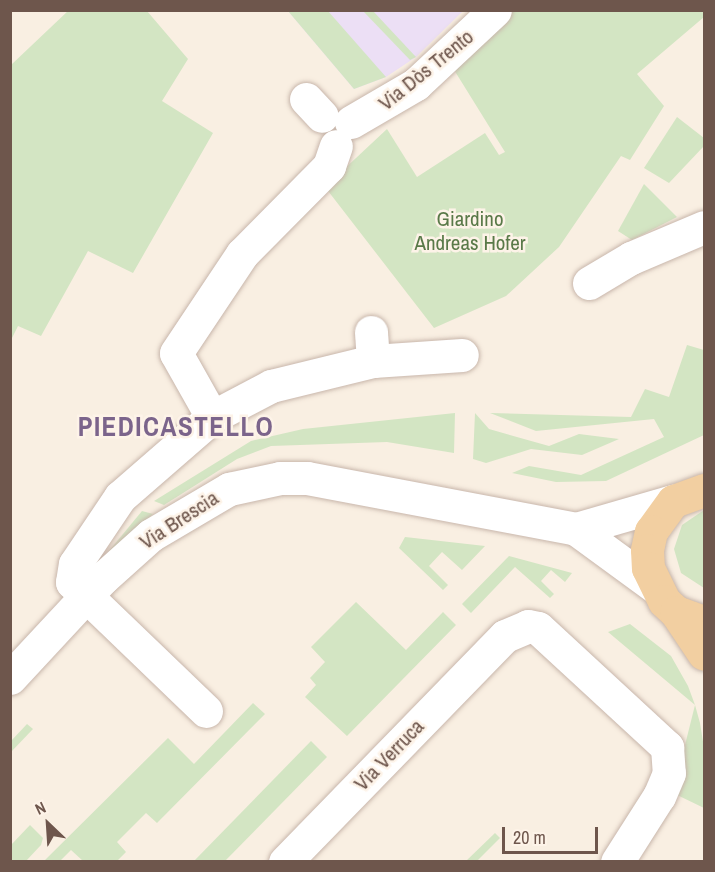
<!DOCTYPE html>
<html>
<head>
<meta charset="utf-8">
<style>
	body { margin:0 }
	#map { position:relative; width:715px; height:872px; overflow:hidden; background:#f9efe2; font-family:"Archivo Narrow",sans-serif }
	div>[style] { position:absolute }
	.education>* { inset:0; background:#ecdff5 }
	.green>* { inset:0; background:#d3e5c3 }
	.roads { filter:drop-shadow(0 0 2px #c8b6ab) drop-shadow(0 0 2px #c8b6ab) }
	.minor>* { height:33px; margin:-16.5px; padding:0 16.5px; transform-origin:16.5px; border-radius:16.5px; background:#fff }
	.major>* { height:33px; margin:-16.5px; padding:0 16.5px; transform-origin:16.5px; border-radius:16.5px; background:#f2cfa1 }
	span { translate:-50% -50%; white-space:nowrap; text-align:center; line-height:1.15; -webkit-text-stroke:5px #fdf3e8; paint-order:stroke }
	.street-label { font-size:21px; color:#6e564c }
	.park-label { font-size:21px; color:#597948 }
	.district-label { font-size:27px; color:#7b648b; font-weight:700; letter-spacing:1.5px }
	.frame { position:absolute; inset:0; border:12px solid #6e564c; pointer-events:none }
	.north { position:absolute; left:18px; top:794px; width:60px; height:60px; -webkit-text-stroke:4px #fdf3e8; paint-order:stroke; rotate:335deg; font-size:16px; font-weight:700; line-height:24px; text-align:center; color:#6e564c }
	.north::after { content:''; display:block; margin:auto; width:21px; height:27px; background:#6e564c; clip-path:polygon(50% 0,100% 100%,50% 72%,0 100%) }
	.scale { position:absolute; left:502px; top:827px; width:96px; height:27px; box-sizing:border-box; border:3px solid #6e564c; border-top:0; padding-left:8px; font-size:18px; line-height:21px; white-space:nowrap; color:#6e564c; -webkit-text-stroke:4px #fdf3e8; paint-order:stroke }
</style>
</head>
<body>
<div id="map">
	<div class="education">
		<i style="clip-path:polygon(288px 11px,463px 11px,416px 57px,386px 77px,354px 89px)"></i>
	</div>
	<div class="green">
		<i style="clip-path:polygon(69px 10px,147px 11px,188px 59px,162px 101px,213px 133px,133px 273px,88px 251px,41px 336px,18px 326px,11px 340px,11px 65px)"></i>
		<i style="clip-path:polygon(288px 11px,328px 11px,386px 77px,354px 89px)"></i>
		<i style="clip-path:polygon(363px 11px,373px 11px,416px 57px,410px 60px)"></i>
		<i style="clip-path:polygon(509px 11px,704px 11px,704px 17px,637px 74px,664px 106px,630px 160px,621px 156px,559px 247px,506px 296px,434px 328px,325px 187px,387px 129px,417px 177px,485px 133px,499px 155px,505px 152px,451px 65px)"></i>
		<i style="clip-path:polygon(677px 117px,704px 138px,704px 146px,669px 183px,644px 168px)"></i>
		<i style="clip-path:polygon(644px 184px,677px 217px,632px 240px,618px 231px)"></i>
		<i style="clip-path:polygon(687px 345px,704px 350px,704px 435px,606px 481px,556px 482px,512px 473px,529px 466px,581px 475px,664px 437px,654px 419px,536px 431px,490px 413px,631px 417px,645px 389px,669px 397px)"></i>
		<i style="clip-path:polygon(455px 413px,454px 453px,387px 442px,271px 446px,237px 459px,164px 505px,154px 501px,251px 441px,303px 429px)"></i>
		<i style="clip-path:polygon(475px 413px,489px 429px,549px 446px,579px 434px,619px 439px,582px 455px,531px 449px,486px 463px,473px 459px)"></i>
		<i style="clip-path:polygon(704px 510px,704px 588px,681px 573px,674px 549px,682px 525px)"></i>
		<i style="clip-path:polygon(142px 511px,153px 514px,114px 554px,109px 551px)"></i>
		<i style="clip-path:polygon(405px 537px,485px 546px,462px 570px,442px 552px,429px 566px,448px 585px,443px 590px,399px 548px)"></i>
		<i style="clip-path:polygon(509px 556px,572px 573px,565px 582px,551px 570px,541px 581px,554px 594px,550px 598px,515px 567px,471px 613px,462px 604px)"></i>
		<i style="clip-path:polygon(356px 602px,406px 650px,443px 612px,456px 625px,347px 736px,305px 697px,316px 685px,310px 678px,325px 662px,311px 647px)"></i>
		<i style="clip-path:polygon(630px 624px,671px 656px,688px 686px,695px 705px,700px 723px,704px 748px,704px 808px,673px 793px,695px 705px,608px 632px)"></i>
		<i style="clip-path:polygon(253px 703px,265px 714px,157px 823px,146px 813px,117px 842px,126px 852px,117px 861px,83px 861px,71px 850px,60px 861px,44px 861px,168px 738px,194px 764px)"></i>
		<i style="clip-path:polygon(27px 724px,33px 729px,11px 752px,11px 741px)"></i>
		<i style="clip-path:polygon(311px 741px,327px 757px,225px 861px,194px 861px)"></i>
		<i style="clip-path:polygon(30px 825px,43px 838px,41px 845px,26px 861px,11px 861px,11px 845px)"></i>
		<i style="clip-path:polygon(495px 833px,500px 838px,477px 861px,466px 861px)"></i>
	</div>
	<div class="roads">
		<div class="minor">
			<i style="left:306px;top:99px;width:23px;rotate:47deg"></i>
			<i style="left:351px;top:122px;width:75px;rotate:-30.3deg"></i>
			<i style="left:416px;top:84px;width:108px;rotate:-43.1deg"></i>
			<i style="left:589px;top:283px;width:49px;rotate:-30.8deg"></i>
			<i style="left:631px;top:258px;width:79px;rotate:-23deg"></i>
			<i style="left:371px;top:332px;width:29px;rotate:86deg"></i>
			<i style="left:212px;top:417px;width:73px;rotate:-119.4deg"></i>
			<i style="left:176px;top:353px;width:119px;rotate:-56.3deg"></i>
			<i style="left:242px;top:254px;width:124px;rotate:-45.3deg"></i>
			<i style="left:329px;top:166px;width:21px;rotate:-71deg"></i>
			<i style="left:576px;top:529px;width:101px;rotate:-16.1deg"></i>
			<i style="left:10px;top:678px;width:137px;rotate:-47.1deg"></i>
			<i style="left:103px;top:578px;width:64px;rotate:-41.9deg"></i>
			<i style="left:151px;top:535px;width:91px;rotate:-30.5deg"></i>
			<i style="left:229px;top:489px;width:52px;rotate:-12.2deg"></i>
			<i style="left:280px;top:478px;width:27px"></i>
			<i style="left:307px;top:478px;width:274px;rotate:10.7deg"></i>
			<i style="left:576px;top:529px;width:97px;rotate:36.2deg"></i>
			<i style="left:206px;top:711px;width:186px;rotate:-136.1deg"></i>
			<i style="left:72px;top:582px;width:18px;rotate:-81deg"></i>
			<i style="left:75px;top:564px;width:81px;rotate:-56.1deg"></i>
			<i style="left:120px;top:497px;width:122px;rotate:-41deg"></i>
			<i style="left:212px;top:417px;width:67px;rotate:-27.7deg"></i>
			<i style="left:271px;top:386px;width:105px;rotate:-13.8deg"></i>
			<i style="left:373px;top:361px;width:89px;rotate:-3.9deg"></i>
			<i style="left:285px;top:862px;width:315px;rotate:-45.8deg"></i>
			<i style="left:505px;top:636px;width:25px;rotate:-23deg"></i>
			<i style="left:528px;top:626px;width:10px;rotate:11deg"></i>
			<i style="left:538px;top:628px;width:176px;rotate:42.7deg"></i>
			<i style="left:667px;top:747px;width:26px;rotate:86deg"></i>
			<i style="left:669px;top:773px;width:25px;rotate:113deg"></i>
			<i style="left:659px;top:796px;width:78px;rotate:122.5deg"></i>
		</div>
		<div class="major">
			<i style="left:704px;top:490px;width:33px;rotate:160deg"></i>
			<i style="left:673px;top:501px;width:37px;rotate:126deg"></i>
			<i style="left:651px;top:531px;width:19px;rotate:102deg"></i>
			<i style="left:647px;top:550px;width:18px;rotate:87deg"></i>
			<i style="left:648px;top:568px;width:37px;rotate:64deg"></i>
			<i style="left:664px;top:601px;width:16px;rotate:43deg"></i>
			<i style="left:676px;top:612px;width:30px;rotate:20deg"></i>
			<i style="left:676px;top:612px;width:50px;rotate:56.3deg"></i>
		</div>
	</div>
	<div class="street-label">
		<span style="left:426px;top:70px;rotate:-39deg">Via Dòs Trento</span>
		<span style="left:179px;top:520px;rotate:-33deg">Via Brescia</span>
		<span style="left:389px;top:755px;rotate:-46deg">Via Verruca</span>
	</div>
	<div class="park-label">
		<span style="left:470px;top:231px">Giardino<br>Andreas Hofer</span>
	</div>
	<div class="district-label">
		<span style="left:176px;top:427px">PIEDICASTELLO</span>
	</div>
	<div class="frame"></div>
	<div class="north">N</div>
	<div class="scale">20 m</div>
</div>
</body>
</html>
